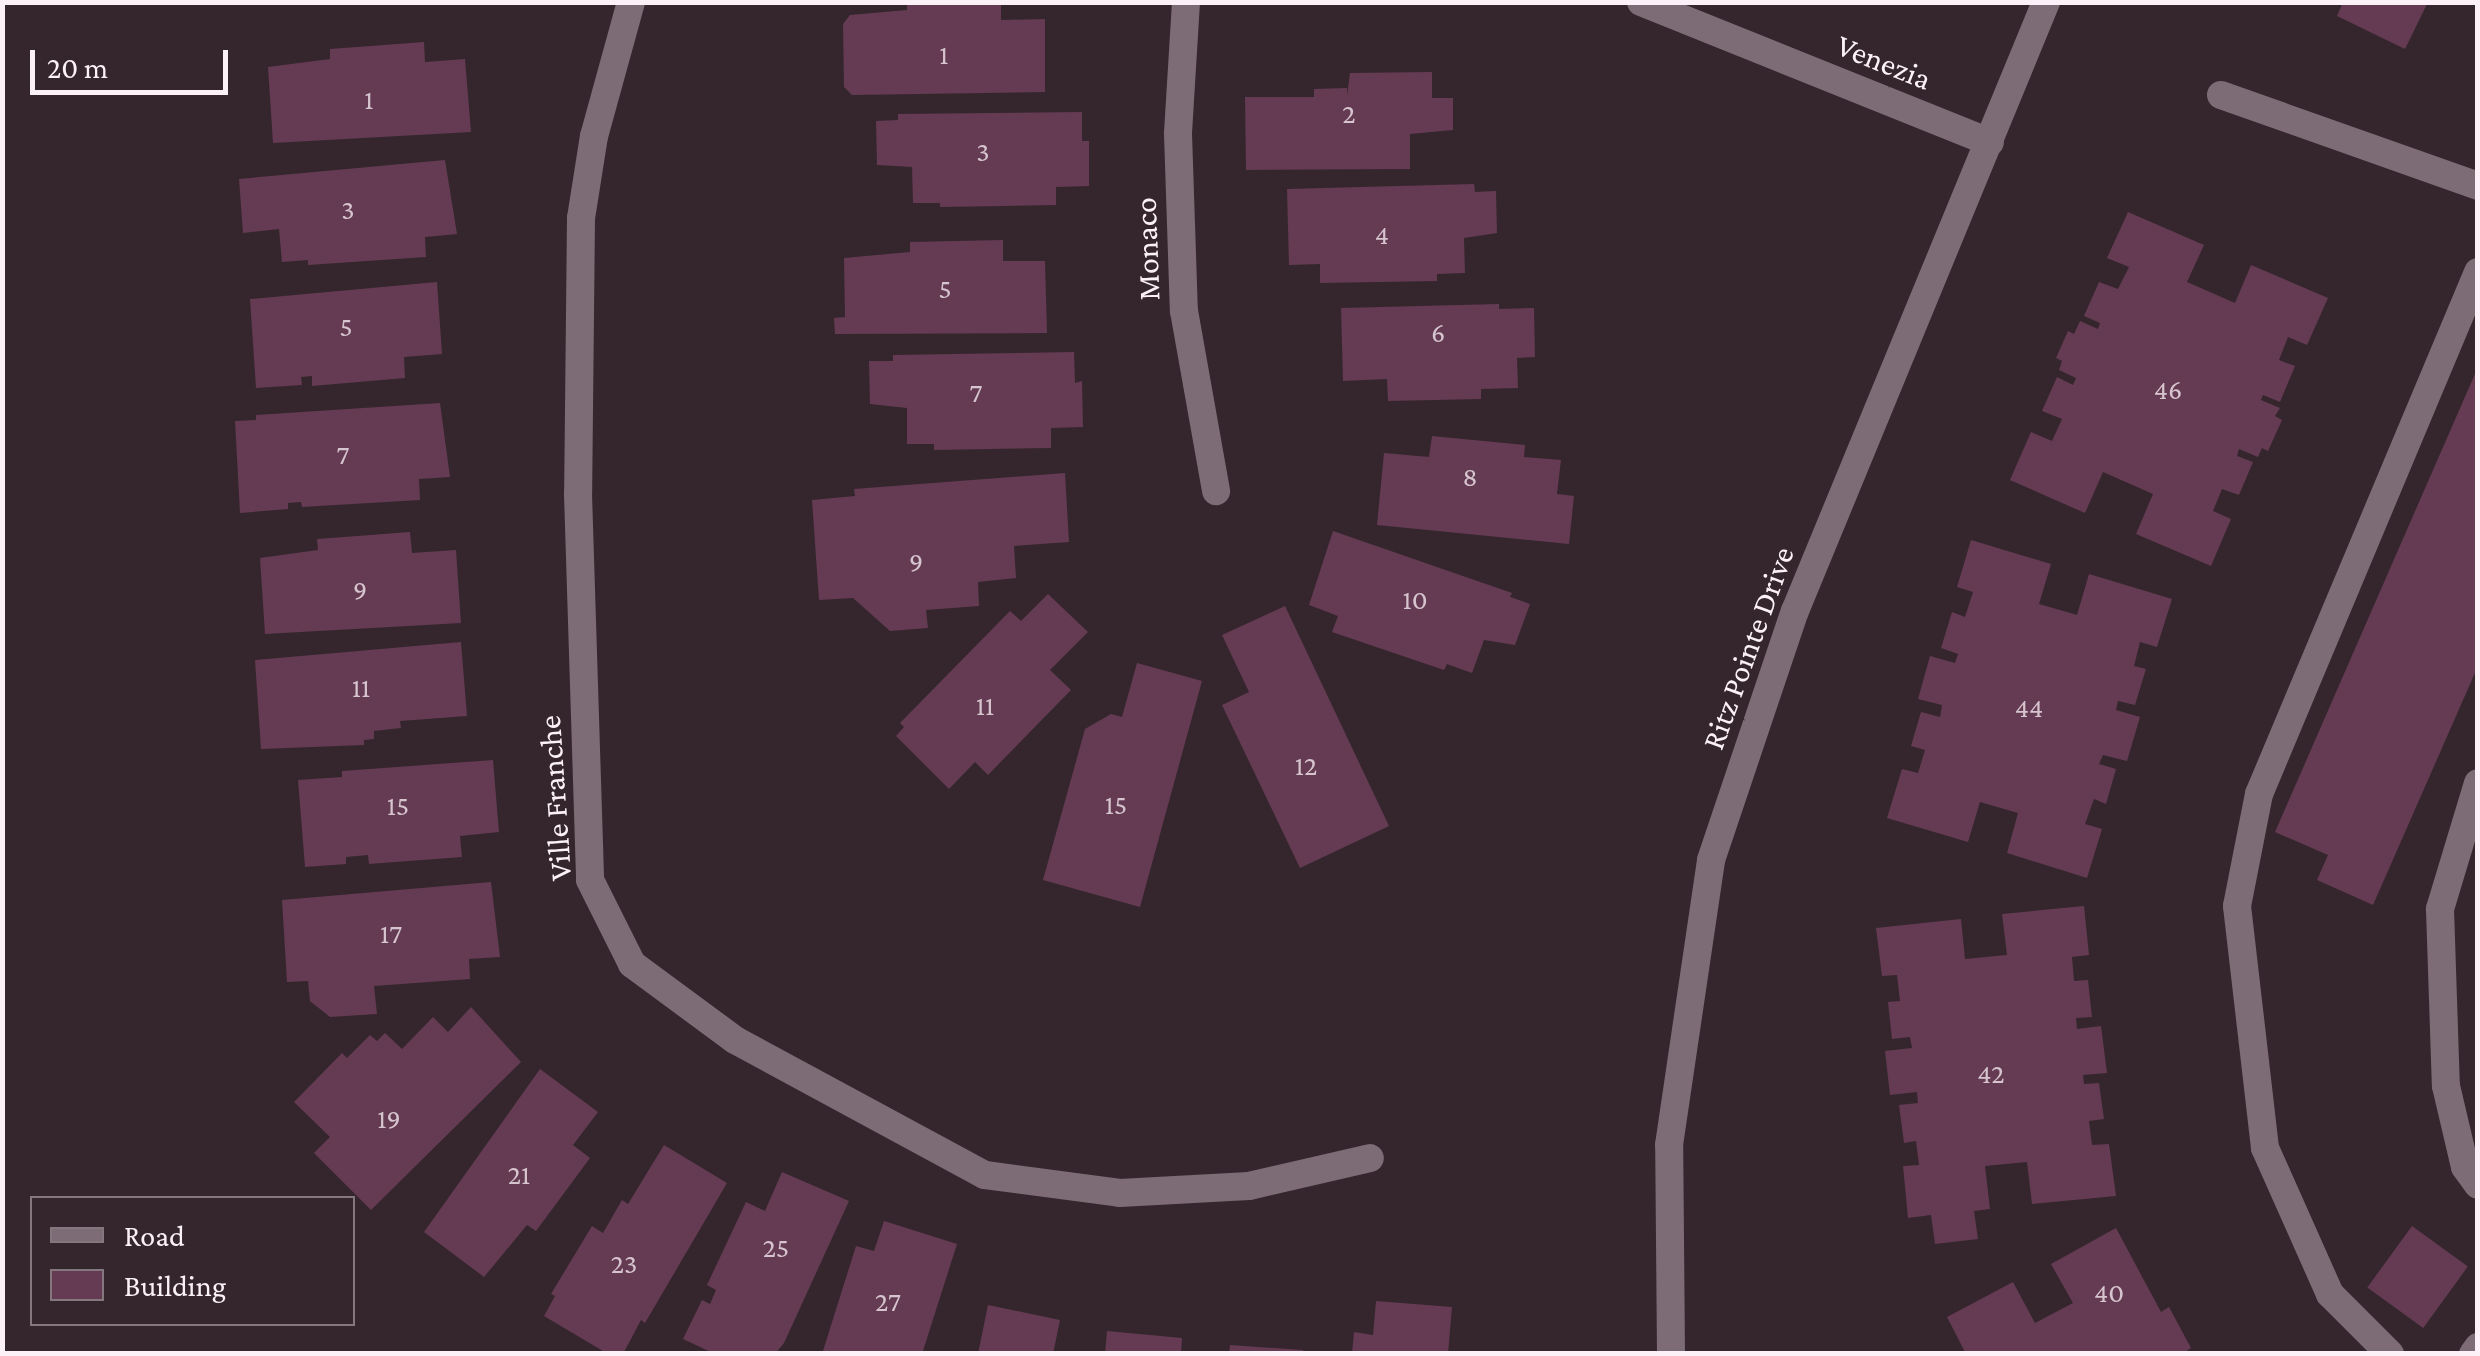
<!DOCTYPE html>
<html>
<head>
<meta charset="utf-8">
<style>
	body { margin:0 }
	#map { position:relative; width:2480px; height:1356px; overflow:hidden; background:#35262e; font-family:"Crimson Pro",serif }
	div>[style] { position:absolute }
	.building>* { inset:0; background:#643b52; transform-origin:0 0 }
	.service>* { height:28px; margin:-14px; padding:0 14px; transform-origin:14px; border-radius:14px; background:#7d6c75 }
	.minor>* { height:28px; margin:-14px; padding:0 14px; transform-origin:14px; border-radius:14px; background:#7d6c75 }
	.tertiary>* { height:28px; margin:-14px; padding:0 14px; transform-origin:14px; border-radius:14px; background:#7d6c75 }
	span { translate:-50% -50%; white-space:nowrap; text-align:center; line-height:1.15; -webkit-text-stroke:8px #35262e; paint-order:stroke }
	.number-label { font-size:28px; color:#d6c4ce }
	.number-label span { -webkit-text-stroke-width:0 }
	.street-label { font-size:32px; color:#fcf1f7 }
	.frame { position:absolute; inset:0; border:5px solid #fcf1f7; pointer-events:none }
	.legend { position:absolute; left:30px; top:1196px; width:325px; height:130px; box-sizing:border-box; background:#35262e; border:2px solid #85777e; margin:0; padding:12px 18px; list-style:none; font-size:30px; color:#fcf1f7 }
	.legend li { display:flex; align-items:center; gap:20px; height:50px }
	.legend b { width:50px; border:2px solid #85777e }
	.scale { position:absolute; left:30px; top:50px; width:198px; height:45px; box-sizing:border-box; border:5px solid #fcf1f7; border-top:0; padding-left:12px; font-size:30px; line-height:35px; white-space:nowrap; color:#fcf1f7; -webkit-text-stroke:8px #35262e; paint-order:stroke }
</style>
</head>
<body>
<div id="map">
	<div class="building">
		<i style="clip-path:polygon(907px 2px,1001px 2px,1001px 20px,1045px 19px,1045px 92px,852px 95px,844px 87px,843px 24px,850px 15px,907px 10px)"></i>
		<i style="clip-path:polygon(2343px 2px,2428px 2px,2405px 49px,2337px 16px)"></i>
		<i style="clip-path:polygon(424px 42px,425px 62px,465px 59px,471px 132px,273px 143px,268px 67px,330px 59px,330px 49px)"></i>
		<i style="clip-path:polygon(1432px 72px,1432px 98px,1453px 98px,1453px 130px,1410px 134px,1410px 169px,1246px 170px,1245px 97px,1314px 97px,1314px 89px,1347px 88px,1347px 96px,1350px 73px)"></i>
		<i style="clip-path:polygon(1082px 112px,1082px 141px,1089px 141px,1089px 186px,1056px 187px,1056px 205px,940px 207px,940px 203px,913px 203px,912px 167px,877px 165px,876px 121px,898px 120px,898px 114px)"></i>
		<i style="clip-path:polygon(445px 160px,457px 234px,425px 237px,426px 257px,308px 265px,308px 260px,282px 262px,279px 229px,243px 233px,239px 179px)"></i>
		<i style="clip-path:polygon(1474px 184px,1475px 192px,1496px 191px,1497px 233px,1464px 238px,1465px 273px,1437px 274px,1437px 281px,1320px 283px,1320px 264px,1289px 265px,1287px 189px)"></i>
		<i style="clip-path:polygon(2128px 212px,2204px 245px,2187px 282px,2235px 303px,2251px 265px,2328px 298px,2307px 345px,2288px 337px,2279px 360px,2295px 366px,2280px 402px,2263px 395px,2261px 400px,2280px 408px,2275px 416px,2282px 420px,2268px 451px,2262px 448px,2258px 457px,2239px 449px,2237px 456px,2253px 462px,2239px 495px,2222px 489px,2213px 511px,2231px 519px,2211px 566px,2136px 534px,2153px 494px,2103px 472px,2085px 513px,2010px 480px,2031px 432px,2052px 441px,2062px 419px,2042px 411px,2057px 377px,2073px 385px,2076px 378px,2059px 370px,2062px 361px,2056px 358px,2068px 331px,2074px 334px,2080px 321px,2098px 329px,2100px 323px,2084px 316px,2099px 282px,2118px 289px,2129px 267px,2107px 258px)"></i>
		<i style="clip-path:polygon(1003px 240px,1003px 261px,1045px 261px,1047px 333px,835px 334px,834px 318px,845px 317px,844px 258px,910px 252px,910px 242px)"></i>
		<i style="clip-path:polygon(437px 282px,442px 354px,404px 357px,405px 378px,312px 386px,312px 376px,301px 377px,302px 385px,256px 388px,250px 299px)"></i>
		<i style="clip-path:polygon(1499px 304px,1499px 309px,1534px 308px,1535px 357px,1517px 358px,1518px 388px,1481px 389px,1481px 399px,1388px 401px,1387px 379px,1343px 381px,1341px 308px)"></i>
		<i style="clip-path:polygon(1074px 352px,1075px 383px,1082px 381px,1083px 427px,1051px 428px,1051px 448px,934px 450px,934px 444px,907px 444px,907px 408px,870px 404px,869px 361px,893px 361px,893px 355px)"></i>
		<i style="clip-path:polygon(2478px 367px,2478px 666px,2373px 905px,2317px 880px,2328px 855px,2275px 832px)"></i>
		<i style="clip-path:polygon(440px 403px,450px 477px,419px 479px,420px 500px,302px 507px,301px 502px,288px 503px,288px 509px,240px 513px,235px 421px,256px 420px,256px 415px)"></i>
		<i style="clip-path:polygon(1432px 436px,1525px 445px,1524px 457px,1561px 460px,1557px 494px,1574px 496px,1569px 544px,1377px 525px,1384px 453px,1429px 457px)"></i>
		<i style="clip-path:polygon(1065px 473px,1069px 542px,1014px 546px,1016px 578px,978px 582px,979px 606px,926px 610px,928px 628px,890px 631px,853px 598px,819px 600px,812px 500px,855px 496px,854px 489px)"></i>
		<i style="clip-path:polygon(1333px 531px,1512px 593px,1510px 597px,1530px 604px,1515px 645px,1484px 640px,1472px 673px,1447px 664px,1444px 670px,1332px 632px,1338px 616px,1309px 605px)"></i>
		<i style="clip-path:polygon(410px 532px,412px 553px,456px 550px,461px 623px,265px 634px,260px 558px,318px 550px,317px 539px)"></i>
		<i style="clip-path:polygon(1971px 540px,2051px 564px,2039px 604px,2077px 615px,2089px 574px,2172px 599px,2157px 647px,2140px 642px,2134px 666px,2146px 669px,2135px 705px,2118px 701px,2116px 710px,2140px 717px,2127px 761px,2103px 755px,2099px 764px,2116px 769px,2106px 804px,2094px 799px,2085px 824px,2102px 829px,2087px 878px,2007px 853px,2018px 813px,1980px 802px,1968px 842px,1887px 818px,1902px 769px,1918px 773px,1925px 750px,1911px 746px,1921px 712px,1940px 717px,1942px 705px,1918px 699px,1930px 656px,1955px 663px,1958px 654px,1941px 648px,1952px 612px,1965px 617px,1973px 592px,1957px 587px)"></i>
		<i style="clip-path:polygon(1048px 594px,1088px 632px,1050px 670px,1071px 690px,988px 775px,975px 762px,949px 789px,896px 736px,904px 727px,900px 723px,1010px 611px,1021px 621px)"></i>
		<i style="clip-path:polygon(1285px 606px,1389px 826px,1300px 868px,1222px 705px,1249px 692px,1222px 635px)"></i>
		<i style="clip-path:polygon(461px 642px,467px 716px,400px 721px,401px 728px,374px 731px,374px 739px,364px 740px,364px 745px,261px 749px,255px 660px)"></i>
		<i style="clip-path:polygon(1137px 663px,1202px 681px,1140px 907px,1043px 880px,1085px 729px,1111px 714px,1122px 717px)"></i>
		<i style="clip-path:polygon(493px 760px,499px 832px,460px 836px,462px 857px,369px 864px,368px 855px,346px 857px,346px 864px,305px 867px,298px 780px,342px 777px,342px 771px)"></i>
		<i style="clip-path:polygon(491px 882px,500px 957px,469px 959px,470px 979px,374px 986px,377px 1014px,330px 1017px,310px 1001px,308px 981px,287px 982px,282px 900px)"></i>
		<i style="clip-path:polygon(2084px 906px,2089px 955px,2072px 957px,2074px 981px,2088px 980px,2092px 1017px,2076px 1018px,2077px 1029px,2101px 1026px,2107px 1073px,2083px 1075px,2084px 1084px,2099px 1083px,2104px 1119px,2089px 1121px,2092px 1145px,2109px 1144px,2116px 1196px,2032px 1204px,2027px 1162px,1985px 1166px,1990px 1209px,1974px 1211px,1978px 1239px,1935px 1244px,1931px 1215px,1908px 1218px,1903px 1166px,1919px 1165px,1916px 1141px,1904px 1143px,1899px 1105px,1918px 1103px,1917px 1092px,1890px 1095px,1885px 1051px,1912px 1048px,1910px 1037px,1892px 1039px,1888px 1002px,1900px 1001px,1897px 975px,1882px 976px,1876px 928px,1961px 919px,1965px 959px,2007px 955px,2002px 914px)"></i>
		<i style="clip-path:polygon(471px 1007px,521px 1062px,371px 1210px,314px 1153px,330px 1137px,294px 1102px,342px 1053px,347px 1058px,370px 1035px,377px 1041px,385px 1033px,402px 1049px,433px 1017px,448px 1032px)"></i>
		<i style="clip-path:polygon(540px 1069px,598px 1112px,573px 1145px,590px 1158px,536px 1231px,527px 1225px,484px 1277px,424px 1232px)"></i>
		<i style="clip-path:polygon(664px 1145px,727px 1183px,645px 1323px,641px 1320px,623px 1354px,608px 1354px,544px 1316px,555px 1296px,551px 1294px,592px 1226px,603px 1233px,622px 1200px,628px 1204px)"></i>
		<i style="clip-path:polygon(782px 1172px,849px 1201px,784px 1343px,775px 1354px,715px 1354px,683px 1339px,702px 1300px,710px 1304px,716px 1290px,707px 1285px,746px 1202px,765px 1211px)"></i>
		<i style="clip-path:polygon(884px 1221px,957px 1244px,922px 1354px,822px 1354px,856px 1246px,874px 1251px)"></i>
		<i style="left:2412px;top:1226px;width:69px;height:76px;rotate:36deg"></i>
		<i style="clip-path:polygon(2116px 1228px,2161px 1312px,2169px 1307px,2191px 1348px,2182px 1354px,1966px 1354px,1947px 1317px,2013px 1282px,2035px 1323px,2073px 1303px,2051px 1264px)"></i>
		<i style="clip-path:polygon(1376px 1301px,1452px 1307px,1448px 1354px,1352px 1354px,1354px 1332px,1373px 1335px)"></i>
		<i style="clip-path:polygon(988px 1305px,1060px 1320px,1053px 1354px,978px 1354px)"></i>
		<i style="clip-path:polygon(1107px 1331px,1182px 1338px,1181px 1354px,1105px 1354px)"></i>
		<i style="clip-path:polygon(1230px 1345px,1303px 1350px,1303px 1354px,1229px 1354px)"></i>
	</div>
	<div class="service">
		<i style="left:2221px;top:95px;width:273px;rotate:19.5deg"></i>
		<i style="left:2478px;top:783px;width:132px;rotate:106.8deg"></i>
		<i style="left:2440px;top:909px;width:177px;rotate:88.1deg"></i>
		<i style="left:2446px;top:1086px;width:83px;rotate:76.8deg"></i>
		<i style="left:2465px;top:1167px;width:22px;rotate:54deg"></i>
		<i style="left:2390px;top:1354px;width:85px;rotate:-135deg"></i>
		<i style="left:2330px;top:1294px;width:160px;rotate:-114deg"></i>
		<i style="left:2265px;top:1148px;width:244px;rotate:-96.6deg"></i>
		<i style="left:2237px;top:906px;width:114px;rotate:-78.9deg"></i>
		<i style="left:2259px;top:794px;width:566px;rotate:-67.24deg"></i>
		<i style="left:2473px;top:1354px;width:9px;rotate:-54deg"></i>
	</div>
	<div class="minor">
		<i style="left:631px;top:2px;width:139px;rotate:105.4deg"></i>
		<i style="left:594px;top:136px;width:83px;rotate:99deg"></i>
		<i style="left:581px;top:218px;width:276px;rotate:90.6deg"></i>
		<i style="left:578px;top:494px;width:386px;rotate:88.2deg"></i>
		<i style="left:590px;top:880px;width:94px;rotate:63.4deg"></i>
		<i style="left:632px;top:964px;width:128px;rotate:36.4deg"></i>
		<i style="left:735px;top:1040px;width:284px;rotate:28.4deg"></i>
		<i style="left:985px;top:1175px;width:136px;rotate:7.6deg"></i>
		<i style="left:1120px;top:1193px;width:129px;rotate:-3.1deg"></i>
		<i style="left:1249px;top:1186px;width:124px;rotate:-13deg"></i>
		<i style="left:1186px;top:2px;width:132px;rotate:93.5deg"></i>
		<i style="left:1178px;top:134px;width:177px;rotate:88.1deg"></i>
		<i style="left:1184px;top:311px;width:183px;rotate:79.9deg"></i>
		<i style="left:1641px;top:2px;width:376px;rotate:21.9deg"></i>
	</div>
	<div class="tertiary">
		<i style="left:1671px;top:1354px;width:209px;rotate:-90.5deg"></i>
		<i style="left:1669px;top:1145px;width:288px;rotate:-81.6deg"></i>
		<i style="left:1711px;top:860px;width:263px;rotate:-71.4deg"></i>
		<i style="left:1795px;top:611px;width:659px;rotate:-67.6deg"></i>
	</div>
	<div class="number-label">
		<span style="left:944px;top:55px">1</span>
		<span style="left:369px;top:100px">1</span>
		<span style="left:1349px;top:114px">2</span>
		<span style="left:983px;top:152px">3</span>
		<span style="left:348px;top:210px">3</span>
		<span style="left:1382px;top:235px">4</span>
		<span style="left:945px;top:289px">5</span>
		<span style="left:346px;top:327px">5</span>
		<span style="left:1438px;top:333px">6</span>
		<span style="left:2168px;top:390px">46</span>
		<span style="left:976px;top:393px">7</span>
		<span style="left:343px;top:455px">7</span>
		<span style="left:1470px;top:477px">8</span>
		<span style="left:916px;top:562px">9</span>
		<span style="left:360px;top:590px">9</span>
		<span style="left:1415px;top:600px">10</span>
		<span style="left:361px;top:688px">11</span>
		<span style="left:985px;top:706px">11</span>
		<span style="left:2029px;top:708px">44</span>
		<span style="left:1306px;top:766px">12</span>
		<span style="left:1116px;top:805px">15</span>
		<span style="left:398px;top:806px">15</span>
		<span style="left:391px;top:934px">17</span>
		<span style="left:1991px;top:1074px">42</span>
		<span style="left:389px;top:1119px">19</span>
		<span style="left:519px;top:1175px">21</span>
		<span style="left:776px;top:1248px">25</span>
		<span style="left:624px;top:1264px">23</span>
		<span style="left:2109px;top:1293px">40</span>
		<span style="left:888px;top:1302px">27</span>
	</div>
	<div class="street-label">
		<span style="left:1884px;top:62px;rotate:22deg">Venezia</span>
		<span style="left:1147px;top:249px;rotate:-92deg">Monaco</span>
		<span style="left:1748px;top:648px;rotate:-70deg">Ritz Pointe Drive</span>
		<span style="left:555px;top:798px;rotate:-94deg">Ville Franche</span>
	</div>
	<div class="frame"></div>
	<ul class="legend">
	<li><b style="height:12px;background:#7d6c75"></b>Road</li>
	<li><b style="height:28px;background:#643b52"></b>Building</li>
	</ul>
	<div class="scale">20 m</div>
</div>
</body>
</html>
